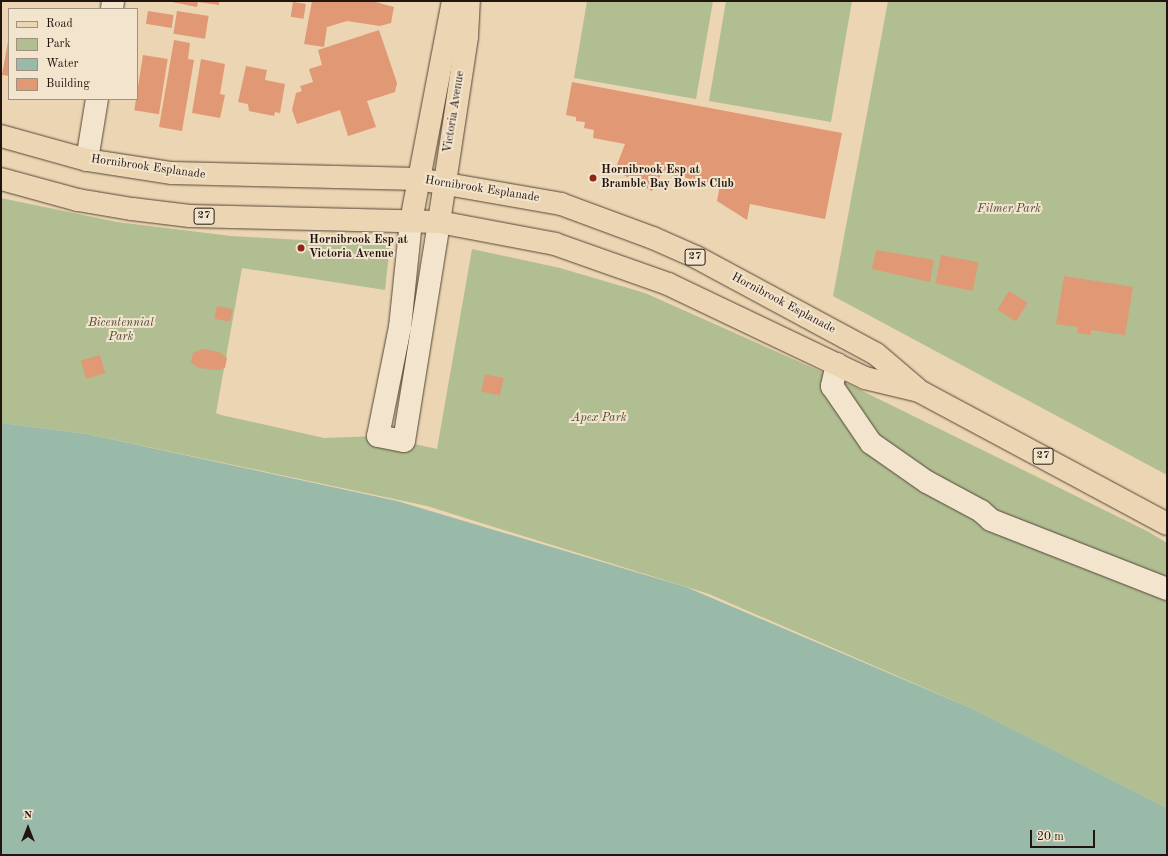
<!DOCTYPE html>
<html>
<head>
<meta charset="utf-8">
<style>
	body { margin:0 }
	#map { position:relative; width:1168px; height:856px; overflow:hidden; background:#ebd5b2; font-family:"Old Standard TT",serif }
	div>[style] { position:absolute }
	.green>* { inset:0; background:#b1be91 }
	.water>* { inset:0; background:#99b9a9 }
	.building>* { inset:0; background:#e09875; transform-origin:0 0 }
	.roads { filter:drop-shadow(0 0 1px #544538) drop-shadow(0 0 1px #544538) }
	.minor>* { height:22px; margin:-11px; padding:0 11px; transform-origin:11px; border-radius:11px; background:#f2e4cd }
	.major>* { height:22px; margin:-11px; padding:0 11px; transform-origin:11px; border-radius:11px; background:#ebd5b2 }
	.dots>* { width:11px; height:11px; translate:-50% -50%; box-sizing:border-box; border:2px solid #f2e4cd; border-radius:50% }
	span { translate:-50% -50%; white-space:nowrap; text-align:center; line-height:1.15; -webkit-text-stroke:4px #f2e4cd; paint-order:stroke }
	.shield-label span { padding:1px 3px; background:#f2e4cd; border:1px solid; border-radius:3px; -webkit-text-stroke-width:0 }
	.shield-label { font-size:11px; color:#22150f; font-weight:700 }
	.street-label { font-size:12px; color:#22150f }
	.poi-label { font-size:12px; color:#22150f; font-weight:700 }
	.left { translate:0 -50%; text-align:left }
	.park-label { font-size:12px; color:#4d4836; font-style:italic }
	.frame { position:absolute; inset:0; border:2px solid #22150f; pointer-events:none }
	.legend { position:absolute; left:8px; top:8px; width:130px; height:92px; box-sizing:border-box; background:#f2e4cd; border:1px solid #9f9181; margin:0; padding:5px 7px; list-style:none; font-size:12px; color:#22150f }
	.legend li { display:flex; align-items:center; gap:8px; height:20px }
	.legend b { width:20px; border:1px solid #9f9181 }
	.north { position:absolute; left:8px; top:808px; width:40px; height:40px; -webkit-text-stroke:3px #f2e4cd; paint-order:stroke; rotate:0deg; font-size:11px; font-weight:700; line-height:16px; text-align:center; color:#22150f }
	.north::after { content:''; display:block; margin:auto; width:14px; height:18px; background:#22150f; clip-path:polygon(50% 0,100% 100%,50% 72%,0 100%) }
	.scale { position:absolute; left:1030px; top:830px; width:65px; height:18px; box-sizing:border-box; border:2px solid #22150f; border-top:0; padding-left:5px; font-size:12px; line-height:14px; white-space:nowrap; color:#22150f; -webkit-text-stroke:3px #f2e4cd; paint-order:stroke }
</style>
</head>
<body>
<div id="map">
	<div class="green">
		<i style="clip-path:polygon(587px 1px,713px 1px,696px 99px,574px 78px)"></i>
		<i style="clip-path:polygon(726px 1px,852px 1px,831px 122px,709px 101px)"></i>
		<i style="clip-path:polygon(888px 1px,1167px 1px,1167px 475px,833px 296px)"></i>
		<i style="clip-path:polygon(1px 198px,117px 222px,231px 236px,390px 245px,385px 290px,242px 268px,216px 413px,221px 415px,324px 438px,378px 436px,437px 449px,472px 249px,560px 268px,645px 293px,840px 380px,1147px 531px,1167px 543px,1167px 808px,973px 709px,709px 594px,427px 506px,87px 434px,1px 423px)"></i>
	</div>
	<div class="water">
		<i style="clip-path:polygon(1px 423px,87px 434px,397px 501px,686px 587px,973px 709px,1167px 808px,1167px 855px,1px 855px)"></i>
	</div>
	<div class="building">
		<i style="clip-path:polygon(167px 1px,219px 1px,219px 5px,198px 2px,197px 7px)"></i>
		<i style="clip-path:polygon(312px 1px,372px 1px,394px 7px,391px 23px,380px 26px,347px 21px,327px 27px,324px 47px,304px 44px)"></i>
		<i style="left:293px;top:2px;width:13px;height:15px;rotate:9deg"></i>
		<i style="left:148px;top:11px;width:26px;height:13px;rotate:9deg"></i>
		<i style="left:177px;top:11px;width:32px;height:23px;rotate:9deg"></i>
		<i style="clip-path:polygon(379px 30px,397px 83px,395px 92px,367px 101px,376px 127px,348px 136px,340px 110px,297px 124px,292px 110px,296px 93px,302px 91px,300px 86px,313px 82px,309px 69px,322px 65px,318px 50px)"></i>
		<i style="clip-path:polygon(9px 36px,9px 76px,2px 75px)"></i>
		<i style="clip-path:polygon(174px 40px,190px 43px,188px 59px,194px 60px,182px 131px,159px 127px)"></i>
		<i style="left:143px;top:55px;width:25px;height:56px;rotate:9deg"></i>
		<i style="clip-path:polygon(201px 59px,225px 64px,220px 94px,225px 95px,220px 118px,192px 113px)"></i>
		<i style="clip-path:polygon(246px 66px,267px 70px,265px 80px,285px 84px,280px 113px,275px 112px,274px 116px,249px 111px,248px 104px,238px 102px)"></i>
		<i style="clip-path:polygon(572px 82px,842px 133px,825px 219px,750px 204px,747px 220px,717px 201px,720px 185px,662px 173px,652px 191px,615px 170px,625px 144px,593px 138px,594px 130px,584px 128px,585px 122px,576px 121px,576px 117px,566px 115px)"></i>
		<i style="clip-path:polygon(876px 250px,934px 260px,930px 282px,872px 269px)"></i>
		<i style="left:941px;top:255px;width:38px;height:29px;rotate:11deg"></i>
		<i style="clip-path:polygon(1064px 276px,1133px 287px,1125px 335px,1091px 330px,1091px 335px,1077px 333px,1078px 327px,1056px 324px)"></i>
		<i style="left:1009px;top:291px;width:22px;height:22px;rotate:32deg"></i>
		<i style="left:217px;top:306px;width:16px;height:13px;rotate:11deg"></i>
		<i style="clip-path:polygon(202px 349px,219px 352px,227px 358px,225px 368px,217px 370px,199px 368px,191px 363px,193px 353px)"></i>
		<i style="left:100px;top:355px;width:19px;height:20px;rotate:74deg"></i>
		<i style="left:485px;top:374px;width:19px;height:18px;rotate:12deg"></i>
	</div>
	<div class="roads">
		<div class="minor">
			<i style="left:112px;top:9px;width:8px;rotate:-83deg"></i>
			<i style="left:87px;top:160px;width:62px;rotate:-80.7deg"></i>
			<i style="left:411px;top:221px;width:107px;rotate:95.9deg"></i>
			<i style="left:400px;top:327px;width:111px;rotate:101.4deg"></i>
			<i style="left:378px;top:436px;width:26px;rotate:11deg"></i>
			<i style="left:404px;top:441px;width:222px;rotate:-80.9deg"></i>
			<i style="left:837px;top:364px;width:23px;rotate:103deg"></i>
			<i style="left:832px;top:386px;width:69px;rotate:55.6deg"></i>
			<i style="left:871px;top:443px;width:68px;rotate:34.9deg"></i>
			<i style="left:927px;top:482px;width:61px;rotate:28.2deg"></i>
			<i style="left:981px;top:511px;width:13px;rotate:42deg"></i>
			<i style="left:991px;top:520px;width:189px;rotate:21.4deg"></i>
		</div>
		<div class="major">
			<i style="left:1px;top:136px;width:89px;rotate:15.6deg"></i>
			<i style="left:87px;top:160px;width:86px;rotate:8.7deg"></i>
			<i style="left:172px;top:173px;width:246px;rotate:1.4deg"></i>
			<i style="left:418px;top:179px;width:145px;rotate:9.9deg"></i>
			<i style="left:561px;top:204px;width:98px;rotate:20.3deg"></i>
			<i style="left:653px;top:238px;width:47px;rotate:23.8deg"></i>
			<i style="left:696px;top:257px;width:204px;rotate:28.3deg"></i>
			<i style="left:876px;top:354px;width:52px;rotate:40.4deg"></i>
			<i style="left:1px;top:179px;width:80px;rotate:15.3deg"></i>
			<i style="left:78px;top:200px;width:55px;rotate:9.5deg"></i>
			<i style="left:132px;top:209px;width:58px;rotate:6.9deg"></i>
			<i style="left:190px;top:216px;width:249px;rotate:1.4deg"></i>
			<i style="left:439px;top:222px;width:118px;rotate:10.7deg"></i>
			<i style="left:555px;top:244px;width:120px;rotate:19.5deg"></i>
			<i style="left:668px;top:284px;width:218px;rotate:25.5deg"></i>
			<i style="left:865px;top:378px;width:56px;rotate:13.5deg"></i>
			<i style="left:919px;top:391px;width:281px;rotate:28.2deg"></i>
			<i style="left:411px;top:221px;width:224px;rotate:-79.2deg"></i>
			<i style="left:439px;top:222px;width:188px;rotate:-81.4deg"></i>
			<i style="left:467px;top:36px;width:35px;rotate:-87deg"></i>
		</div>
	</div>
	<div class="dots">
		<i style="left:593px;top:178px;background:#8f2418"></i>
		<i style="left:301px;top:248px;background:#8f2418"></i>
	</div>
	<div class="shield-label">
		<span style="left:204px;top:216px">27</span>
		<span style="left:695px;top:257px">27</span>
		<span style="left:1043px;top:456px">27</span>
	</div>
	<div class="street-label">
		<span style="left:455px;top:112px;rotate:-81deg">Victoria Avenue</span>
		<span style="left:148px;top:168px;rotate:8deg">Hornibrook Esplanade</span>
		<span style="left:482px;top:190px;rotate:9deg">Hornibrook Esplanade</span>
		<span style="left:783px;top:304px;rotate:28deg">Hornibrook Esplanade</span>
	</div>
	<div class="poi-label">
		<span class="left" style="left:601px;top:178px">Hornibrook Esp at<br>Bramble Bay Bowls Club</span>
		<span class="left" style="left:309px;top:248px">Hornibrook Esp at<br>Victoria Avenue</span>
	</div>
	<div class="park-label">
		<span style="left:1009px;top:210px">Filmer Park</span>
		<span style="left:121px;top:331px">Bicentennial<br>Park</span>
		<span style="left:599px;top:419px">Apex Park</span>
	</div>
	<div class="frame"></div>
	<ul class="legend">
	<li><b style="height:5px;background:#ebd5b2"></b>Road</li>
	<li><b style="height:11px;background:#b1be91"></b>Park</li>
	<li><b style="height:11px;background:#99b9a9"></b>Water</li>
	<li><b style="height:11px;background:#e09875"></b>Building</li>
	</ul>
	<div class="north">N</div>
	<div class="scale">20 m</div>
</div>
</body>
</html>
